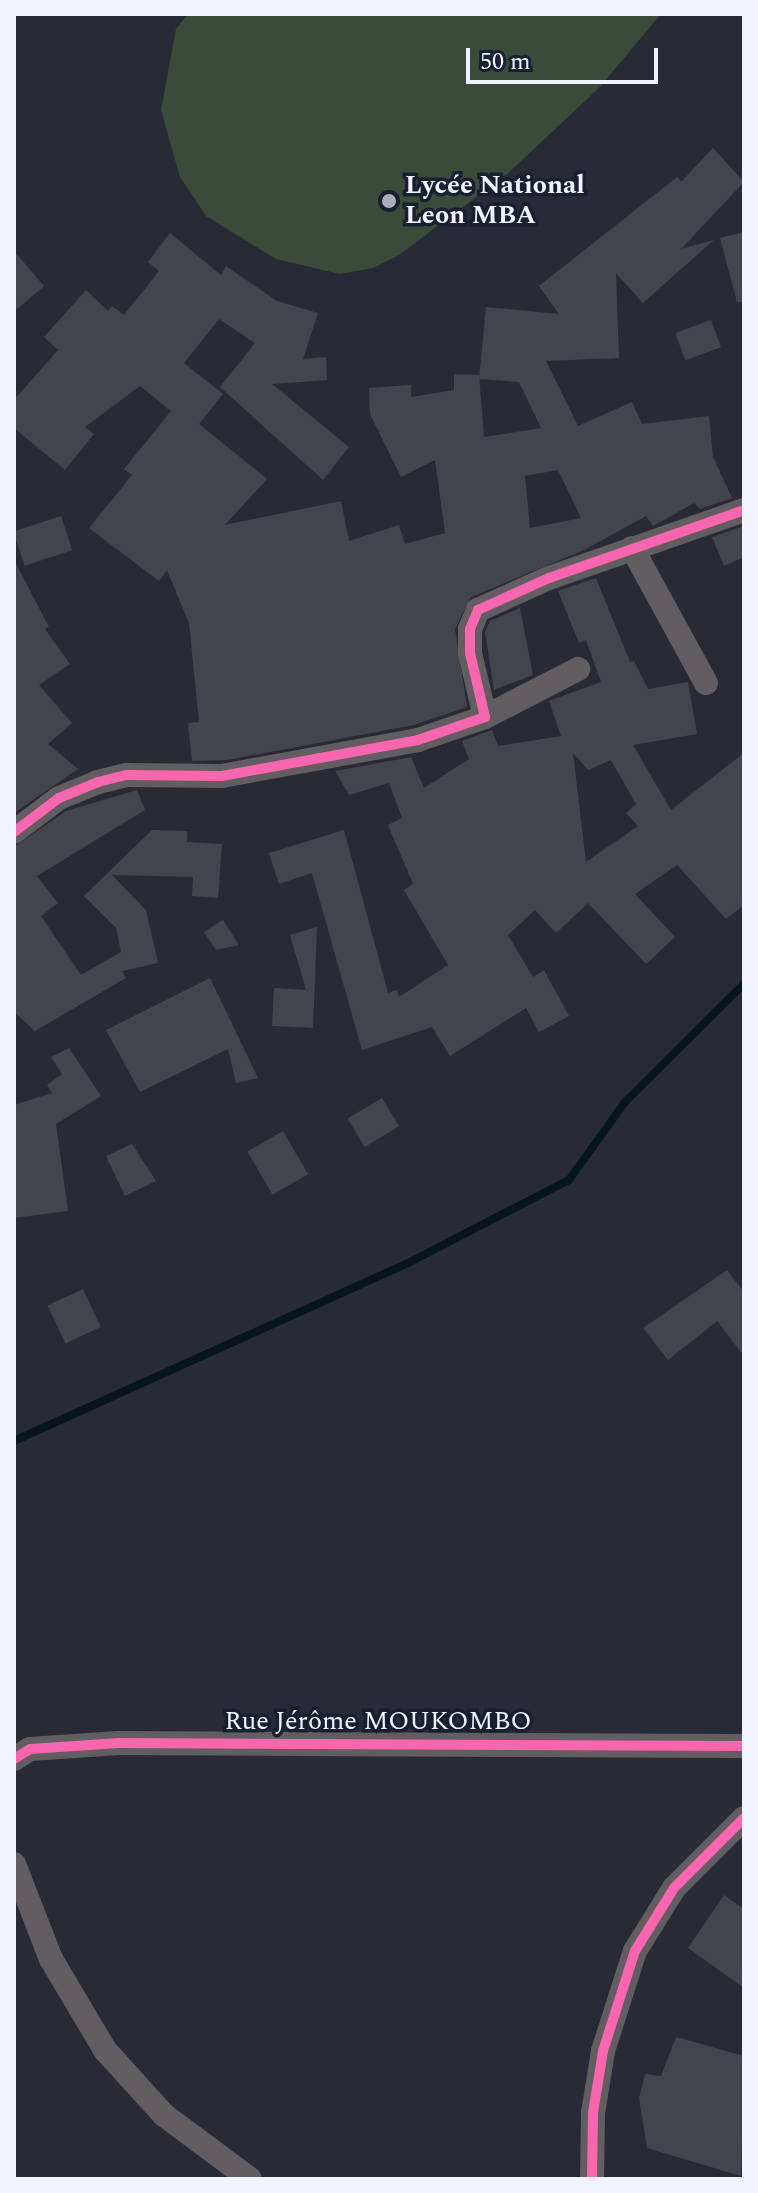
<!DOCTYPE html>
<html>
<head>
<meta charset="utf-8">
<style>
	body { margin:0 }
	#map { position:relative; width:758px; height:2193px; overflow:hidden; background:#282b35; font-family:Spectral,serif }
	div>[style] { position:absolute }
	.green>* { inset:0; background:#3b4b39 }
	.stream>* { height:8px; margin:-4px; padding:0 4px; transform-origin:4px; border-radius:4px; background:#06171c }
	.building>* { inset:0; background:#43454d; transform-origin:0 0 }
	.minor>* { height:24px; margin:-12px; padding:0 12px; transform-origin:12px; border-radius:12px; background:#625d60 }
	.cycleway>* { height:10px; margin:-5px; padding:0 5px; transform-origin:5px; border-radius:5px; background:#f766af }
	.dots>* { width:22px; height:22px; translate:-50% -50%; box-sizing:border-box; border:4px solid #191f31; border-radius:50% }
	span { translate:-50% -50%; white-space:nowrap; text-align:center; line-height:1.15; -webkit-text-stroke:7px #191f31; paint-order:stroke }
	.poi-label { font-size:26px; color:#f1f4ff; font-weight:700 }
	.left { translate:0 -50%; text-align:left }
	.street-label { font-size:26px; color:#f1f4ff }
	.frame { position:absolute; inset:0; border:16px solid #f1f4ff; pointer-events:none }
	.scale { position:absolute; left:466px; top:48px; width:192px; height:36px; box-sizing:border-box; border:4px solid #f1f4ff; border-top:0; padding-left:10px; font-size:24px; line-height:28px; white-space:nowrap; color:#f1f4ff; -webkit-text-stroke:6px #191f31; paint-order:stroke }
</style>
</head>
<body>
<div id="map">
	<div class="green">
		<i style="clip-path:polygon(188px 14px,661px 14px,598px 89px,507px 174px,399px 255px,373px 268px,340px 274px,276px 259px,206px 216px,180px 177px,161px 110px,176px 29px)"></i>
	</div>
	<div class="stream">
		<i style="left:14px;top:1441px;width:432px;rotate:-24.3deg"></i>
		<i style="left:408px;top:1263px;width:181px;rotate:-27.3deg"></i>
		<i style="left:569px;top:1180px;width:96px;rotate:-54.3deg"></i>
		<i style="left:625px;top:1102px;width:168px;rotate:-44.8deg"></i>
	</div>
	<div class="building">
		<i style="clip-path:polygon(evenodd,713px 148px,744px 182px,681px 249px,714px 240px,643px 303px,616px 273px,619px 358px,546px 361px,578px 426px,632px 402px,642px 424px,709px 416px,713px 457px,732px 498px,700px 509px,694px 503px,653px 526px,646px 516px,584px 550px,471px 597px,455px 629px,467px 707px,414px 725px,227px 760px,192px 761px,188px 723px,199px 722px,189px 623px,167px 570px,159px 581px,89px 528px,132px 475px,124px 469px,171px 411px,140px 386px,85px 427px,94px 434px,65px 470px,14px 428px,14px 400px,58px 350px,44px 337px,86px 290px,108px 311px,112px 306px,124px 315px,159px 271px,148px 262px,170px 233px,221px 275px,226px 266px,277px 301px,318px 313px,303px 359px,326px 357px,327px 380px,272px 384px,349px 447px,323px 480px,220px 387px,255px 343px,219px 319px,184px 363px,223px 394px,199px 424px,267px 479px,225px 525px,341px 501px,349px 541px,399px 525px,405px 544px,445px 533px,435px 460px,401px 477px,370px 414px,369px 388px,411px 385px,411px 397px,454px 390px,454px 374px,479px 375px,484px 437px,541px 428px,519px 382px,479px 379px,486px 307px,559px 314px,539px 286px,677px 177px,681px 182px,713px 148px,558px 470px,581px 518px,530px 528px,525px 476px,558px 470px)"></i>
		<i style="clip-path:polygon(744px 232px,744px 302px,737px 302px,720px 238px)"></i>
		<i style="clip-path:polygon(14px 251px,44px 286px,14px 312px)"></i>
		<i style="left:711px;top:320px;width:29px;height:38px;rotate:70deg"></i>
		<i style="left:61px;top:516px;width:36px;height:50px;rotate:72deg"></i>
		<i style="clip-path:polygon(744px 526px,744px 557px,724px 566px,712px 537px)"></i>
		<i style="clip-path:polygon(14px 560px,49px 627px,45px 629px,70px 664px,39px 685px,72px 723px,48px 744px,78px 769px,14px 813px)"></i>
		<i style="clip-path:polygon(evenodd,596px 578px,630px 662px,634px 661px,648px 689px,688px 682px,697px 734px,633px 745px,671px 810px,744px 753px,744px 905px,726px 919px,677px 865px,635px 894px,675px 937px,646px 964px,588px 903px,556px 933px,535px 910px,508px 935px,533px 977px,544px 970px,569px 1016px,539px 1032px,526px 1008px,450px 1056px,432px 1027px,362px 1050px,312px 873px,279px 884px,269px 853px,344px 830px,388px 993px,397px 990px,399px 997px,448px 965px,404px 890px,413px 884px,388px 825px,402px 818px,389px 783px,349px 795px,335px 771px,411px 757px,424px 788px,469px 759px,462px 741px,492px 730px,498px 746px,561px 736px,549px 701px,601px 682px,586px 640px,579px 643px,558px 591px,596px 578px,573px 753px,588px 770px,611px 760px,636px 804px,626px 813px,638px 826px,586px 862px,573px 753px)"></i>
		<i style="clip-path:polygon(520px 608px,533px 675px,494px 690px,485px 632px,490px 621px)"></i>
		<i style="clip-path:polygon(137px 790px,145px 810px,37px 876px,58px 903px,41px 916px,81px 975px,121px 952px,116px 928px,84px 896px,152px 830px,187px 831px,187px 842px,222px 844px,218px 898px,192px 896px,193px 877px,112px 875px,146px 910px,158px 963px,122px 971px,126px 978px,35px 1031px,14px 1012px,14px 847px,66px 811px)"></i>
		<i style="clip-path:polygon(223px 920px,239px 945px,216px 950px,204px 932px)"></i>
		<i style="clip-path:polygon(317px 927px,313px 1028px,272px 1026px,274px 988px,306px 990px,290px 935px)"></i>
		<i style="clip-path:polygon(210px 978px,258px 1078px,236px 1083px,228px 1049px,140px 1092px,106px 1030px)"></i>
		<i style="clip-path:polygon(69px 1048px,101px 1096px,56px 1124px,68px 1211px,14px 1218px,14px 1105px,52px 1093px,47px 1085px,62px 1074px,51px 1057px)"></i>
		<i style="left:382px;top:1098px;width:33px;height:40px;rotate:59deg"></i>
		<i style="left:283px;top:1131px;width:50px;height:41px;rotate:60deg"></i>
		<i style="clip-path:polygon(132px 1144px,156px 1181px,125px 1196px,106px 1156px)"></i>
		<i style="clip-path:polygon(727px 1270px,744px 1292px,744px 1356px,717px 1321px,668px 1360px,643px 1328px)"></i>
		<i style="left:83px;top:1289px;width:42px;height:39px;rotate:65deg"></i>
		<i style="clip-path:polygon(724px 1895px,744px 1909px,744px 1988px,688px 1948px)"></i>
		<i style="clip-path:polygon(676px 2037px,744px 2056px,741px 2176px,647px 2148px,639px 2098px,645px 2074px,661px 2076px)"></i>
	</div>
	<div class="minor">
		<i style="left:632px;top:548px;width:154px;rotate:61.3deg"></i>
		<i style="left:485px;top:717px;width:105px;rotate:-27.3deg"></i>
		<i style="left:14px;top:832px;width:56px;rotate:-37.1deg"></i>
		<i style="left:59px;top:798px;width:42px;rotate:-22.3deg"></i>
		<i style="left:98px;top:782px;width:30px;rotate:-14deg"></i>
		<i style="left:127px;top:775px;width:95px;rotate:0.6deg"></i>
		<i style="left:222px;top:776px;width:199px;rotate:-10.4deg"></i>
		<i style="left:418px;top:740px;width:71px;rotate:-18.9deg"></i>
		<i style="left:485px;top:717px;width:66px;rotate:-103.2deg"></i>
		<i style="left:470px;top:653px;width:24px;rotate:-90deg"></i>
		<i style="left:470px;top:629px;width:21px;rotate:-67deg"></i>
		<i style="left:478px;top:610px;width:78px;rotate:-24.3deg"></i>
		<i style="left:549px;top:578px;width:207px;rotate:-19.2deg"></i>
		<i style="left:14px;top:1759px;width:19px;rotate:-32deg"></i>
		<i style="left:30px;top:1749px;width:89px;rotate:-3.9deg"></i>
		<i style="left:119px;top:1743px;width:625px;rotate:0.28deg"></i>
		<i style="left:14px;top:1864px;width:102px;rotate:68.7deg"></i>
		<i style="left:51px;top:1959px;width:106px;rotate:59.3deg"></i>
		<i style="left:105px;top:2050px;width:88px;rotate:47.8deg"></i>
		<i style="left:164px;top:2115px;width:107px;rotate:36.7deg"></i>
		<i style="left:592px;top:2179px;width:66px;rotate:-89.1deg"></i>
		<i style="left:593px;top:2113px;width:63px;rotate:-80.8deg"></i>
		<i style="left:603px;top:2051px;width:105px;rotate:-72.3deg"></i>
		<i style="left:635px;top:1951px;width:74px;rotate:-58.2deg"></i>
		<i style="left:674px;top:1888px;width:99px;rotate:-45deg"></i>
	</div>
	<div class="cycleway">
		<i style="left:14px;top:832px;width:56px;rotate:-37.1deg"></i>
		<i style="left:59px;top:798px;width:42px;rotate:-22.3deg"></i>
		<i style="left:98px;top:782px;width:30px;rotate:-14deg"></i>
		<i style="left:127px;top:775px;width:95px;rotate:0.6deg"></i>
		<i style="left:222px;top:776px;width:199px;rotate:-10.4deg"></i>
		<i style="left:418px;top:740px;width:71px;rotate:-18.9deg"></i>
		<i style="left:485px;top:717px;width:66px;rotate:-103.2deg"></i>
		<i style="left:470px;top:653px;width:24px;rotate:-90deg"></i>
		<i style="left:470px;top:629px;width:21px;rotate:-67deg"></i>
		<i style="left:478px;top:610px;width:78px;rotate:-24.3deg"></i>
		<i style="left:549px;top:578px;width:207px;rotate:-19.2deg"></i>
		<i style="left:14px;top:1759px;width:19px;rotate:-32deg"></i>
		<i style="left:30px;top:1749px;width:89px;rotate:-3.9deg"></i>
		<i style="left:119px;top:1743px;width:625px;rotate:0.28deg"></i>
		<i style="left:592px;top:2179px;width:66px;rotate:-89.1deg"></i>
		<i style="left:593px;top:2113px;width:63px;rotate:-80.8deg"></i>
		<i style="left:603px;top:2051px;width:105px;rotate:-72.3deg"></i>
		<i style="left:635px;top:1951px;width:74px;rotate:-58.2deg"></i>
		<i style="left:674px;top:1888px;width:99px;rotate:-45deg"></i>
	</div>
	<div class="dots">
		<i style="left:389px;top:201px;background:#abaeb8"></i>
	</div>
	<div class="poi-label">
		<span class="left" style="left:405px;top:201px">Lycée National<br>Leon MBA</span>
	</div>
	<div class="street-label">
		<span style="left:378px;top:1722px">Rue Jérôme MOUKOMBO</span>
	</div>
	<div class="frame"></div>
	<div class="scale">50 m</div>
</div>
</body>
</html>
